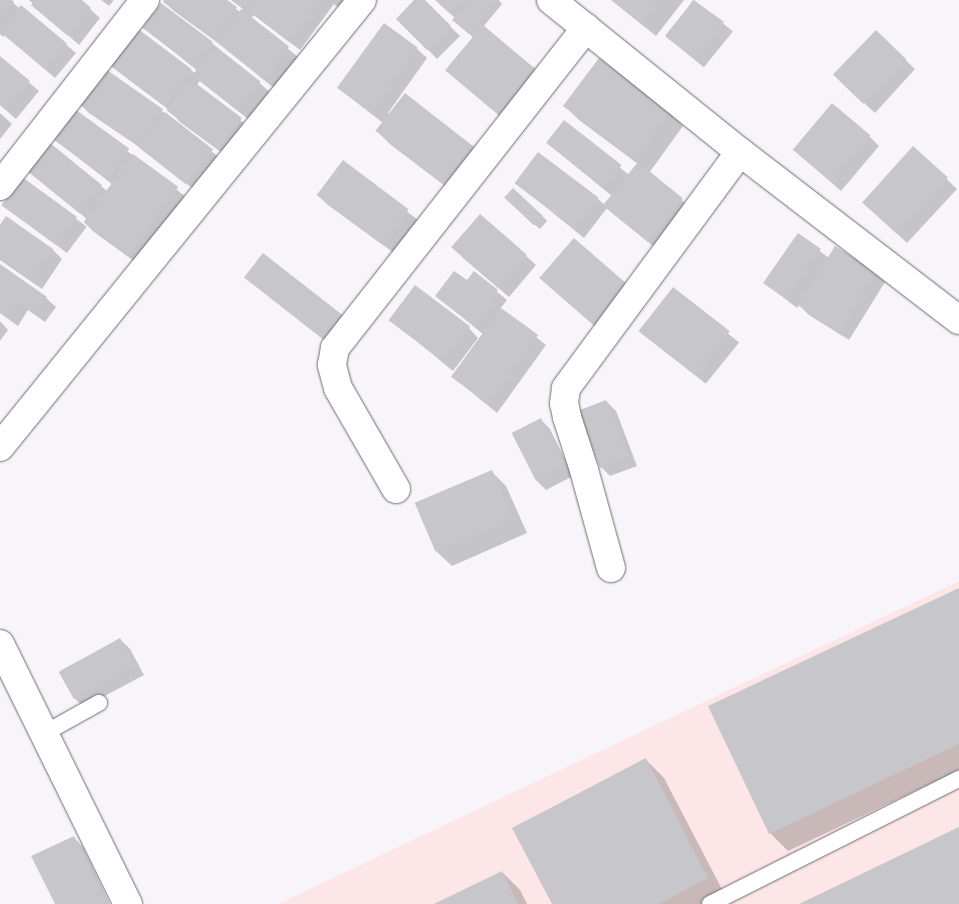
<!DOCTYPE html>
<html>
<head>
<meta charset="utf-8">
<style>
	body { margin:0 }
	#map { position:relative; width:959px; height:904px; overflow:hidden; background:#f7f5fa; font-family:"Noto Serif",serif }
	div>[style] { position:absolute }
	.industrial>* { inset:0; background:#fce6e7 }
	.shadow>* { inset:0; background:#0003; transform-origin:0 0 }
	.building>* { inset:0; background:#c7c6ca; transform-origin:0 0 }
	.roads { filter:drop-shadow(0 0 1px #6c6b6f) drop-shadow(0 0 1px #6c6b6f) }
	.service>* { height:16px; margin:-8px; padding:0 8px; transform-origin:8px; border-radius:8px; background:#fff }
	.minor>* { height:28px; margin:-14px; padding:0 14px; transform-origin:14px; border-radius:14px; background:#fff }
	span { translate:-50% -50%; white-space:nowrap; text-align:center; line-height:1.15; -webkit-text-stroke:5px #f7f5fa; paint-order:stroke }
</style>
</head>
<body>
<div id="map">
	<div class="industrial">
		<i style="clip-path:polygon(959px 581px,959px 904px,278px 904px)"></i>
	</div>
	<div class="shadow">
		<i style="clip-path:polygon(0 0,10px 0,20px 9px,22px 7px,76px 53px,55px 78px,5px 35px,3px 37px,0 34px)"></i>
		<i style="clip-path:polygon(29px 0,80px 0,100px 18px,79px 45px)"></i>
		<i style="clip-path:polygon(101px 0,114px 0,109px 6px)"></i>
		<i style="clip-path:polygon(166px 0,224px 0,240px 12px,243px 9px,231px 0,351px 0,344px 12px,334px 4px,300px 50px,254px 15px,251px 18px,298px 57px,274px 88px,218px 43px,174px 11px,164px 2px)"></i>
		<i style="clip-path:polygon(416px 0,423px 0,460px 36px,437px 59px,398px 19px)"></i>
		<i style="clip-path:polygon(436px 0,499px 0,502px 4px,483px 27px,519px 132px,448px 70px,474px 38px,458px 24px,455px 18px)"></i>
		<i style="clip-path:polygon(611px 0,684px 0,656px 36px)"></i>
		<i style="left:694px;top:0;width:50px;height:46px;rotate:39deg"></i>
		<i style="clip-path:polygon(144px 28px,212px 43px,270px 92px,248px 119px,200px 81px,196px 86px,250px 128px,229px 158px,180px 122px,169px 110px,112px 66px,138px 31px,196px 74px,198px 71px)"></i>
		<i style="clip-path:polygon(876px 32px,915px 69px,875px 113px,845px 85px)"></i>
		<i style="clip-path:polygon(417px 49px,427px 58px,388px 113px,389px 115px,405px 95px,475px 148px,461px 198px,391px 145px,377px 131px,383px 123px,338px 88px)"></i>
		<i style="clip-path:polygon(0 58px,39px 91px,16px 119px,0 105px)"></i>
		<i style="clip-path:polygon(80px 104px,162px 111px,221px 159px,197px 192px,148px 153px,89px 113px)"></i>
		<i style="clip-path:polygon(565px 106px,669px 112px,683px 126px,649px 173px,691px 208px,658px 250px,607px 208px,584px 238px,516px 183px,598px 199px,605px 205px,612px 196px,547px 143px,564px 122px,629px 175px,638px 164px,579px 120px)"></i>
		<i style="clip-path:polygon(76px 111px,186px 197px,138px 264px,94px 232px,84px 222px,87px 219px,29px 172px,50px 145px,107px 191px,112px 184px,55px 140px)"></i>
		<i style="clip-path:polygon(0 113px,12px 124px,0 139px)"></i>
		<i style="clip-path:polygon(869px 136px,879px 146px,841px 191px,794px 150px)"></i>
		<i style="clip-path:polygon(913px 147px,957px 189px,907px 243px,873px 211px)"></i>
		<i style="clip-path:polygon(343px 162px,418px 220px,394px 253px,328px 205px,319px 196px)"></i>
		<i style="left:22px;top:178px;width:81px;height:33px;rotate:37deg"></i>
		<i style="left:513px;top:190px;width:46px;height:11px;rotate:42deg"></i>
		<i style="clip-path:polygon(6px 218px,53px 250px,62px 259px,42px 289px,0 260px,0 227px)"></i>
		<i style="clip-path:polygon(798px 235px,829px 258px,876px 273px,885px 282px,849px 340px,809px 315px,799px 305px,797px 308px,765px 283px)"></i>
		<i style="clip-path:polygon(526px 256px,536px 265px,509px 297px,462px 257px)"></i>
		<i style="clip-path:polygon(0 265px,46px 298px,56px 307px,45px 322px,28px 310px,18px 326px,0 313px)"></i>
		<i style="clip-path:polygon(474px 273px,507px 300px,500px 309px,546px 345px,497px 413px,453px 377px,484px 335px,437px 296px,467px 282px)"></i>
		<i style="clip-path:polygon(246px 277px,344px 317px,337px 349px,256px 286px)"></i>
		<i style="left:673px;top:289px;width:85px;height:53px;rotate:39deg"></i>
		<i style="clip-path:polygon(391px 320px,469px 328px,478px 338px,453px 371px)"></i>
		<i style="clip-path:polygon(0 321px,8px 330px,0 341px)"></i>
		<i style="clip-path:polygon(606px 401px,616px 411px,637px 466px,610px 476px,601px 467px)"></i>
		<i style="clip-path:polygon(541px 420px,550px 429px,573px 476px,546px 490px,536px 480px)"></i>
		<i style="clip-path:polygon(492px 472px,506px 486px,527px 533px,452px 566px,437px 552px,417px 504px)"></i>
		<i style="clip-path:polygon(959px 589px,959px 770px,788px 851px,770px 833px)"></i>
		<i style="clip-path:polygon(120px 639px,130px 649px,144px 675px,84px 707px,74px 698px,60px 671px)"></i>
		<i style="clip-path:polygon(646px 760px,664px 778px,726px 897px,711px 904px,553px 904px)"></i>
		<i style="clip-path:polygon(73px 837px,83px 847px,110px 904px,56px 904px)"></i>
		<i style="clip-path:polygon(502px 872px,520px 890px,527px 904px,436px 904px)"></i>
	</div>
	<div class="building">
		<i style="clip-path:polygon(0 0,12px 0,14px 2px,0 20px)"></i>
		<i style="clip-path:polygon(35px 0,82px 0,91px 8px,68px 36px,31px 5px)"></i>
		<i style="clip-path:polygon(164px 0,227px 0,237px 7px,215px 39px,163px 2px)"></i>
		<i style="clip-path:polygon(232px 0,248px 0,242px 8px)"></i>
		<i style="clip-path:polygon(255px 0,321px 0,289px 42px,247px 10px)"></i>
		<i style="clip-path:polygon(414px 0,425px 0,451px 26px,427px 50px,396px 19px)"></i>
		<i style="clip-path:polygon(435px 0,461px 0,449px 13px)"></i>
		<i style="clip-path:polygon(469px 0,497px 0,469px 34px,452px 20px)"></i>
		<i style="clip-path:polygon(612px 0,659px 0,641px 23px)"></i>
		<i style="left:693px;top:0;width:38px;height:46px;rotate:35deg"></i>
		<i style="left:161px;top:3px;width:65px;height:31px;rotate:37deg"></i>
		<i style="left:21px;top:5px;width:60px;height:34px;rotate:40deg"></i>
		<i style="left:241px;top:9px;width:61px;height:41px;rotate:38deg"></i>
		<i style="left:384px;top:23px;width:42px;height:80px;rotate:36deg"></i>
		<i style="left:483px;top:25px;width:77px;height:59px;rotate:40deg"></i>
		<i style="left:138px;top:29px;width:67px;height:46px;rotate:37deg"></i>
		<i style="left:876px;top:30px;width:42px;height:62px;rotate:44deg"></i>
		<i style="left:215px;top:46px;width:58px;height:37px;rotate:38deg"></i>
		<i style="clip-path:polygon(0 56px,30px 81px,6px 110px,0 105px)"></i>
		<i style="left:599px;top:58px;width:89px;height:60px;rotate:37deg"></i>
		<i style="left:104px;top:68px;width:72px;height:44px;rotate:35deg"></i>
		<i style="left:190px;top:79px;width:65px;height:39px;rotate:37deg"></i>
		<i style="left:405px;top:93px;width:88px;height:48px;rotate:38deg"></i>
		<i style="left:832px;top:103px;width:50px;height:61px;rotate:40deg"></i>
		<i style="left:76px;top:110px;width:66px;height:37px;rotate:36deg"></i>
		<i style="left:165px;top:112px;width:61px;height:44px;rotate:38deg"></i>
		<i style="left:564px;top:120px;width:73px;height:29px;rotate:38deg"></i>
		<i style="left:50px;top:143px;width:67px;height:36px;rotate:39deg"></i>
		<i style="left:913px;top:146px;width:47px;height:76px;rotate:42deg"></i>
		<i style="left:538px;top:152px;width:76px;height:39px;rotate:37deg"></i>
		<i style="left:133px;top:154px;width:56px;height:84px;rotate:36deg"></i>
		<i style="left:343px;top:160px;width:82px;height:44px;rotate:37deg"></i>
		<i style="left:638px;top:162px;width:58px;height:56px;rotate:39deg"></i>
		<i style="left:22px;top:177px;width:68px;height:35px;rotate:36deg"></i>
		<i style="left:513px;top:188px;width:41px;height:13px;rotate:43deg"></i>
		<i style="left:480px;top:214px;width:62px;height:44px;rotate:41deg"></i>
		<i style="clip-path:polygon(6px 216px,53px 249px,32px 280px,0 258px,0 225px)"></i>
		<i style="left:798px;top:233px;width:28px;height:61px;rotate:35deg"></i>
		<i style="left:574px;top:238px;width:74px;height:53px;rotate:41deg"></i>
		<i style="left:835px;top:246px;width:49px;height:70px;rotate:32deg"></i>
		<i style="left:263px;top:253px;width:104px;height:31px;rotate:38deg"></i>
		<i style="clip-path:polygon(0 264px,47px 297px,35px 314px,18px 302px,8px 317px,0 312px)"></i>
		<i style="clip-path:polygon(454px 271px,467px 280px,474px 271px,498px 290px,491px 299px,495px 302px,475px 327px,435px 296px)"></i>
		<i style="left:415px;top:285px;width:69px;height:44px;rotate:37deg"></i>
		<i style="left:673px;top:287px;width:72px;height:56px;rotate:38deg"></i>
		<i style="left:501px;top:308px;width:46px;height:85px;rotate:36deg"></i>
		<i style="left:606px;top:400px;width:61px;height:30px;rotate:69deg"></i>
		<i style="left:541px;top:418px;width:54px;height:33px;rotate:63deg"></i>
		<i style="left:492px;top:470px;width:53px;height:84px;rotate:67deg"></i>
		<i style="clip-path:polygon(959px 588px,959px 744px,769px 834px,708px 706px)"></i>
		<i style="left:120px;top:638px;width:31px;height:70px;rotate:61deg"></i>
		<i style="clip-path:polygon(646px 758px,708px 878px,659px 904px,552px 904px,512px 828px)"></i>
		<i style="clip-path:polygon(959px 827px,959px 904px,799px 904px)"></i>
		<i style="clip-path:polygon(74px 836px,106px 904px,55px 904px,31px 856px)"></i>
		<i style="clip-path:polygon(502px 871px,518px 904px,434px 904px)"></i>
	</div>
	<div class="roads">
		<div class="service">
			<i style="left:45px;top:733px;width:62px;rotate:-29.1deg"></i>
			<i style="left:710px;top:904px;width:279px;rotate:-26.7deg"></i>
		</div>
		<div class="minor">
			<i style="left:551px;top:0;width:243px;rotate:38.8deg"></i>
			<i style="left:740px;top:152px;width:276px;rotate:37.5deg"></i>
			<i style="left:0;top:186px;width:236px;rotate:-52.1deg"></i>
			<i style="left:0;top:447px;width:575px;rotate:-51deg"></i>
			<i style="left:396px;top:489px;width:116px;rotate:-119.9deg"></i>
			<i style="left:338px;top:388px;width:24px;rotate:-105deg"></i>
			<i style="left:332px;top:365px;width:17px;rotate:-80deg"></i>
			<i style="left:335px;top:348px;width:407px;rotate:-51.9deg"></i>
			<i style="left:611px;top:568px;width:102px;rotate:-105.4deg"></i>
			<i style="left:584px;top:470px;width:56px;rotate:-107.8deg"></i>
			<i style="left:567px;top:417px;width:14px;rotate:-102deg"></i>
			<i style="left:564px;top:403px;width:15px;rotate:-82deg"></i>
			<i style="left:566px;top:388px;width:293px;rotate:-53.6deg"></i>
			<i style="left:0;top:644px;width:290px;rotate:63.8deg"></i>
		</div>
	</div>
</div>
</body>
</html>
